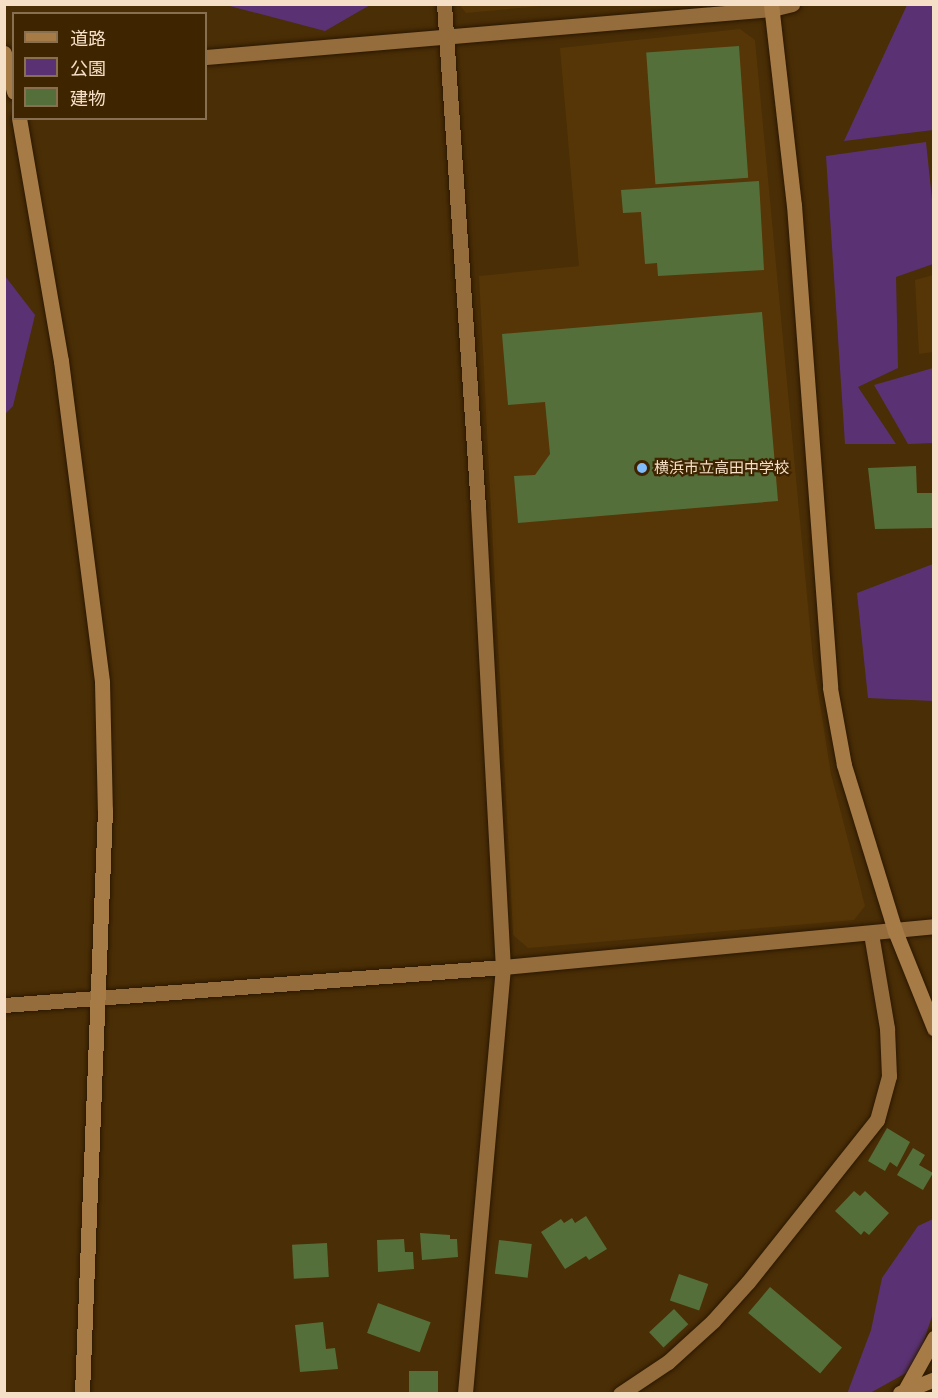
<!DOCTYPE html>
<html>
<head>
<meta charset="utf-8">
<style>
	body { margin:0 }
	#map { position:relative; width:938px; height:1398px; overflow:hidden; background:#4a2e06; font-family:"Golos Text","Noto Sans JP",sans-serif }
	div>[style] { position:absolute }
	.built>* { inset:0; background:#563606 }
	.green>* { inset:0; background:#5a3274 }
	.building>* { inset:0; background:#556f3b; transform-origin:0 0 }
	.roads { filter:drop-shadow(0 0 2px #2b1800) drop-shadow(0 0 2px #2b1800) }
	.street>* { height:15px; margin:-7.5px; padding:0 7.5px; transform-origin:7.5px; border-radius:7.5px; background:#956d3c }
	.secondary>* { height:15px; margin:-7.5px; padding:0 7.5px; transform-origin:7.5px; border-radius:7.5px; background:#a77b45 }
	.dots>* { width:16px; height:16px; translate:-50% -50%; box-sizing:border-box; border:3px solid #3f2400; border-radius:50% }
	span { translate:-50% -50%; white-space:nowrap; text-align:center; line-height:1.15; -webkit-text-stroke:4.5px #3f2400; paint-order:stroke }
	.poi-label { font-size:15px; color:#f5dfc6 }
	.left { translate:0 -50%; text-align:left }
	.frame { position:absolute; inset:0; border:6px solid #f5dfc6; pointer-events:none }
	.legend { position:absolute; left:12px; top:12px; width:195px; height:108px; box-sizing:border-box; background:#3f2400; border:2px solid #886f4f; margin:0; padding:8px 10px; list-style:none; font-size:18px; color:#f5dfc6 }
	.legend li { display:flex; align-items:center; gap:12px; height:30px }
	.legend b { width:30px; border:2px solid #886f4f }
</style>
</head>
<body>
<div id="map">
	<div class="built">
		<i style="clip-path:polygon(459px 4px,552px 4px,552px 5px,466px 13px)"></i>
		<i style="clip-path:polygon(740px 29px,755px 40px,813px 660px,831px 774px,865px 906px,854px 920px,528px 948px,513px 935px,479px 276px,579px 266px,560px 48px)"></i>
		<i style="clip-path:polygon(933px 275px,933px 352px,919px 354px,915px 280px)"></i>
	</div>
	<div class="green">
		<i style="clip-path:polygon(226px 5px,370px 5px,325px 31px)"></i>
		<i style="clip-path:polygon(907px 5px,933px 5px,933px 130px,844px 141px)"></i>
		<i style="clip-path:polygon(926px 142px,933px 209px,933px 264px,896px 277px,898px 368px,858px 387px,896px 444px,845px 444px,826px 156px)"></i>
		<i style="clip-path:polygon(5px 276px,35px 315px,13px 406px,5px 414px)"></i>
		<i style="clip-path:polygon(933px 368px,933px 443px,908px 444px,874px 385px)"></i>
		<i style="clip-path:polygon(933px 564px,933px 701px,868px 698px,857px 593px)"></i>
		<i style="clip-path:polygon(933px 1219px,933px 1313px,915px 1368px,870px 1393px,847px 1394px,871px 1330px,882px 1278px,918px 1226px)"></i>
	</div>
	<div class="building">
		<i style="left:739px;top:46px;width:132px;height:93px;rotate:86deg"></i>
		<i style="clip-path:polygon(759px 181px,764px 270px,658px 276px,657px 263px,645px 264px,641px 212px,623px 213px,621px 190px)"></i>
		<i style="clip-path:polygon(762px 312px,778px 501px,518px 523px,514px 476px,535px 475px,550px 454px,545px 402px,508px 405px,502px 334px)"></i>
		<i style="clip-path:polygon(916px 466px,917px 493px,934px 493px,934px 528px,875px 529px,868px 468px)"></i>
		<i style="clip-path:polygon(887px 1128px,910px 1142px,897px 1167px,890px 1162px,885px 1171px,868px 1161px)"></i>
		<i style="clip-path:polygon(913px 1148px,925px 1155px,919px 1165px,933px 1173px,923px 1190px,897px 1175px)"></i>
		<i style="clip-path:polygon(854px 1191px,860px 1196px,865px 1191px,889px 1213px,869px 1235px,864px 1231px,861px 1235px,835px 1211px)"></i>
		<i style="clip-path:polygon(586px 1216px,607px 1249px,589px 1260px,586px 1256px,565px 1269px,541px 1232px,561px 1219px,564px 1223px,572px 1218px,575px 1223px)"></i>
		<i style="clip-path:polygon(420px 1233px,450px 1235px,450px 1239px,457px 1239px,458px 1257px,422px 1260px)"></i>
		<i style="clip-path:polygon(404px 1239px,405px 1252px,413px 1252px,414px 1269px,378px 1272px,377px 1240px)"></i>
		<i style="left:499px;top:1240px;width:33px;height:34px;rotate:7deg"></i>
		<i style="left:327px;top:1243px;width:34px;height:35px;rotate:87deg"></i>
		<i style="left:679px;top:1274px;width:31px;height:28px;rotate:19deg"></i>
		<i style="left:770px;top:1287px;width:94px;height:34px;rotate:40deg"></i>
		<i style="left:378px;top:1303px;width:56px;height:32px;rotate:20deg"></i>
		<i style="left:674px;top:1309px;width:21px;height:34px;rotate:47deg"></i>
		<i style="clip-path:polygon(323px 1322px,326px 1349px,335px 1348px,338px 1369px,300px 1372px,295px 1325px)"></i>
		<i style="left:409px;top:1371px;width:29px;height:23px"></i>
	</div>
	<div class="roads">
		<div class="street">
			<i style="left:444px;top:4px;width:504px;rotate:86.13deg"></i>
			<i style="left:478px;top:507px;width:461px;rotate:86.9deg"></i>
			<i style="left:503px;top:967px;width:429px;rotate:95.1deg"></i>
			<i style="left:206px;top:57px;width:568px;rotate:-4.85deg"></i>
			<i style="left:772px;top:9px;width:21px;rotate:-14deg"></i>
			<i style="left:4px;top:1005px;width:500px;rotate:-4.35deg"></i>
			<i style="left:503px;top:967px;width:433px;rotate:-5.4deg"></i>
			<i style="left:620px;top:1394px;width:58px;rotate:-33.7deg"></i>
			<i style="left:668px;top:1362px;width:61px;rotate:-42.3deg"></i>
			<i style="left:713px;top:1321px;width:52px;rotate:-48.1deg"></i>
			<i style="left:748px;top:1282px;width:207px;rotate:-51.5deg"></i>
			<i style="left:877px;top:1120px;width:46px;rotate:-74.7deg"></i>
			<i style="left:889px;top:1076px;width:48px;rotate:-92.4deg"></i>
			<i style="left:887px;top:1028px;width:96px;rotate:-99.6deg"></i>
		</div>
		<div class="secondary">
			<i style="left:771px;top:4px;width:202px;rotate:83.5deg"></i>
			<i style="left:794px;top:205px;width:484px;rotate:85.7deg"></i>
			<i style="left:830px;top:688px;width:78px;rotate:79.7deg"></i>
			<i style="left:844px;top:765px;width:174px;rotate:72.9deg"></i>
			<i style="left:895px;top:931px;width:105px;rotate:68.1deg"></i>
			<i style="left:4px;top:53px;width:40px;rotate:75.6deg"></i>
			<i style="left:19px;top:118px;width:247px;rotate:80.2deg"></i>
			<i style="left:61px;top:361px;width:324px;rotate:82.7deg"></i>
			<i style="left:102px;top:682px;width:128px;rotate:88.7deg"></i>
			<i style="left:105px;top:810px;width:584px;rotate:92.26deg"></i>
			<i style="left:904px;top:1392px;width:62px;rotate:-60.9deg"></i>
			<i style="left:900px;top:1393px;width:37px;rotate:-22deg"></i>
		</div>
	</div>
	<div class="dots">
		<i style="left:642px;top:468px;background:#81bdfa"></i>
	</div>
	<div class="poi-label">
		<span class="left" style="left:654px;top:468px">横浜市立高田中学校</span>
	</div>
	<div class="frame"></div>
	<ul class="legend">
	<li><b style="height:8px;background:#a77b45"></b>道路</li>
	<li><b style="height:16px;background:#5a3274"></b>公園</li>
	<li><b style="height:16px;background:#556f3b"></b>建物</li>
	</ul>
</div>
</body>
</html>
